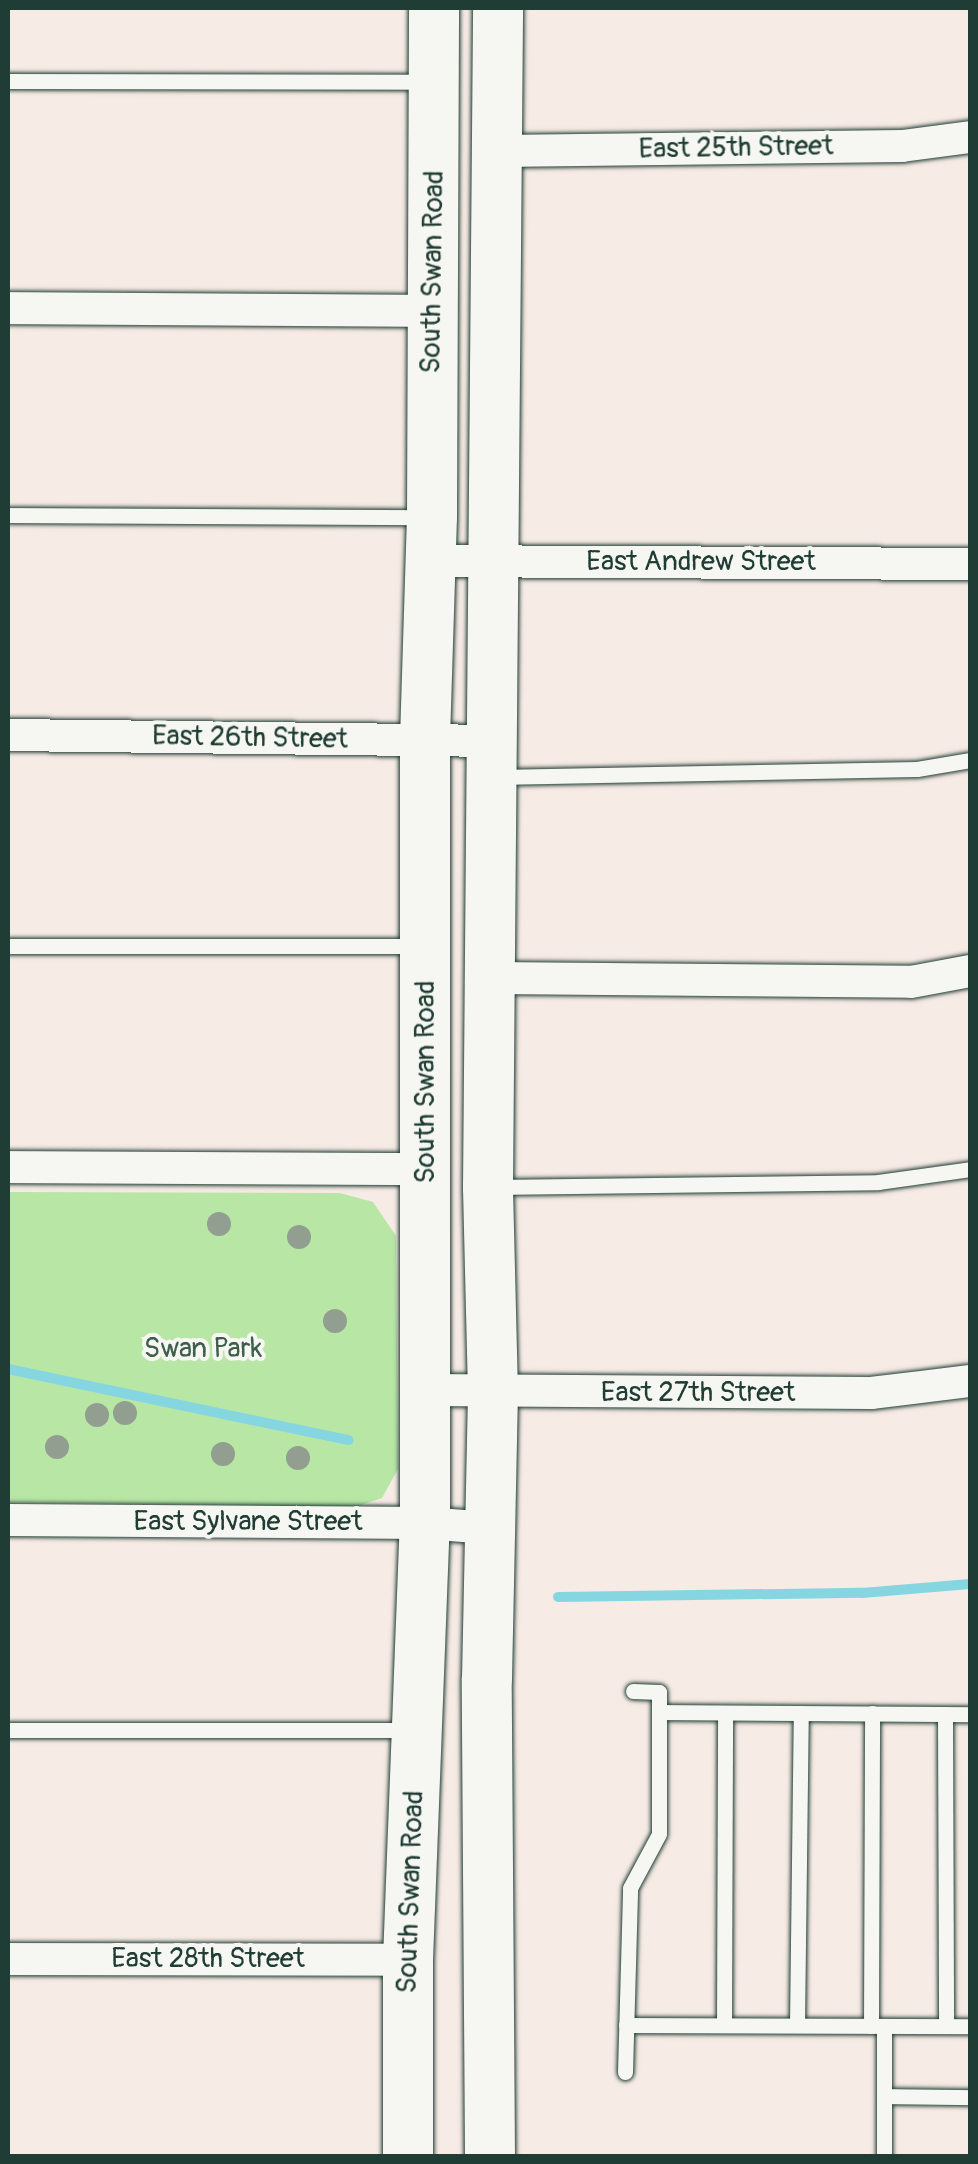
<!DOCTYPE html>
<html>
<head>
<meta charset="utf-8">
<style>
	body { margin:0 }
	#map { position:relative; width:978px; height:2164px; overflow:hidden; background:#f7ebe5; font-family:Pangolin,sans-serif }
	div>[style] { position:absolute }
	.green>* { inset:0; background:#b7e6a5 }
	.stream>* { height:10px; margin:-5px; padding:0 5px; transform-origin:5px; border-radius:5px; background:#86d6e1 }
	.roads { filter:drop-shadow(0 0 2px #1f3d34) drop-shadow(0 0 2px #1f3d34) }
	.lane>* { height:15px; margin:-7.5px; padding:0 7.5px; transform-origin:7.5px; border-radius:7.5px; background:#f6f6f2 }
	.street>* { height:32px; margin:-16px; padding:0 16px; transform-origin:16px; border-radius:16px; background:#f6f6f2 }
	.primary>* { height:50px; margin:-25px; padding:0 25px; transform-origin:25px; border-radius:25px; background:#f6f6f2 }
	.trees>* { width:24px; height:24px; margin:-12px; border-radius:50%; background:#919e90 }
	span { translate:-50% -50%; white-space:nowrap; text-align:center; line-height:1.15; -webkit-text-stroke:8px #f6f6f2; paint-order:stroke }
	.street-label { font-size:28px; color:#1f3d34 }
	.park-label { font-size:28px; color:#3d5f4b }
	.frame { position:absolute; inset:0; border:10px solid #1f3d34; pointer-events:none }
</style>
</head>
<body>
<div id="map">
	<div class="green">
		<i style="clip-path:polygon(8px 1192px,340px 1193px,373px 1202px,396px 1236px,398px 1469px,382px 1498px,355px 1507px,8px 1502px)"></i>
	</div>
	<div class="stream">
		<i style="left:8px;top:1369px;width:348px;rotate:11.8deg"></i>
		<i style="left:558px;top:1597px;width:304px;rotate:-0.8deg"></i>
		<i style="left:862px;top:1593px;width:108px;rotate:-4.8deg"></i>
	</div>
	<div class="roads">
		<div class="lane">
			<i style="left:8px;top:81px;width:420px;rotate:0.1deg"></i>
			<i style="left:8px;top:515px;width:415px;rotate:0.3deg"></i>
			<i style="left:496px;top:777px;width:421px;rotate:-1.1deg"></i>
			<i style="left:917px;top:769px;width:54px;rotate:-9.6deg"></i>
			<i style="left:8px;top:946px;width:410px"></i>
			<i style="left:492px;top:1187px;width:386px;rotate:-0.7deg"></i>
			<i style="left:878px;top:1182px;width:93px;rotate:-8deg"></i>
			<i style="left:659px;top:1712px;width:311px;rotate:0.4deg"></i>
			<i style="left:945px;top:1714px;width:312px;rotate:89.8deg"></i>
			<i style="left:8px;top:1730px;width:405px"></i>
			<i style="left:626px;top:2025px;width:344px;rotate:0.2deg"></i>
			<i style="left:724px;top:2025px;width:312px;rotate:-89.8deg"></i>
			<i style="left:797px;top:2025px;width:312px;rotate:-89.3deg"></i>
			<i style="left:871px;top:2026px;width:313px;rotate:-89.8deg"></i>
			<i style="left:884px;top:2026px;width:130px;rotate:90deg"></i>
			<i style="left:625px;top:2072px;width:184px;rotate:-88.4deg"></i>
			<i style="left:630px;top:1888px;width:61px;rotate:-61.8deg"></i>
			<i style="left:659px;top:1834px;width:142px;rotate:-90deg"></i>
			<i style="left:659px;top:1692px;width:26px;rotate:-178deg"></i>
			<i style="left:884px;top:2096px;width:86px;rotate:0.7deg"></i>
		</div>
		<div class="street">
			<i style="left:500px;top:151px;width:402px;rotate:-0.7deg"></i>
			<i style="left:902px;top:146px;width:69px;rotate:-7.5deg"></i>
			<i style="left:8px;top:308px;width:423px;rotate:0.4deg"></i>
			<i style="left:431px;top:561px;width:539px;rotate:0.32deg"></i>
			<i style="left:8px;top:735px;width:484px;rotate:0.7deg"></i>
			<i style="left:493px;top:978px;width:418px;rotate:0.5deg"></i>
			<i style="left:911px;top:982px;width:60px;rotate:-10.6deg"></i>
			<i style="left:8px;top:1167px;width:417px;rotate:0.3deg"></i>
			<i style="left:425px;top:1390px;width:446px;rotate:0.4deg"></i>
			<i style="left:871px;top:1393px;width:100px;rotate:-6.9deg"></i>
			<i style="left:8px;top:1520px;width:417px;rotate:0.4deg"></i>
			<i style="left:425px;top:1523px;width:64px;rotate:4.5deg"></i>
			<i style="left:8px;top:1959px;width:400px;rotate:0.1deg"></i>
		</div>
		<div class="primary">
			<i style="left:408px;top:2156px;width:196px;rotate:-90deg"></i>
			<i style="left:408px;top:1960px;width:437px;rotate:-87.8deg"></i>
			<i style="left:425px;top:1523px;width:784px;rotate:-90deg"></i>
			<i style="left:425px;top:739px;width:222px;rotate:-88.2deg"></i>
			<i style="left:432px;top:517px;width:509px;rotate:-89.77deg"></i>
			<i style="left:490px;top:2156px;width:477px;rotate:-90.4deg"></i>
			<i style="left:487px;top:1679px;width:286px;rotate:-88.8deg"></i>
			<i style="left:493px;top:1393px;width:206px;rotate:-91.4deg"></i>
			<i style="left:488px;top:1187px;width:1179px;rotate:-89.51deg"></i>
		</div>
	</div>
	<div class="trees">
		<i style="left:219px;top:1224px"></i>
		<i style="left:299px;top:1237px"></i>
		<i style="left:335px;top:1321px"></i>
		<i style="left:125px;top:1413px"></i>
		<i style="left:97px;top:1415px"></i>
		<i style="left:57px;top:1447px"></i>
		<i style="left:223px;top:1454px"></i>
		<i style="left:298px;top:1458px"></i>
	</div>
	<div class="street-label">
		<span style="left:736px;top:148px;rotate:-1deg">East 25th Street</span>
		<span style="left:433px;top:272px;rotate:-89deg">South Swan Road</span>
		<span style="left:701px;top:562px">East Andrew Street</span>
		<span style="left:250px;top:738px;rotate:1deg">East 26th Street</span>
		<span style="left:426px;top:1082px;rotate:-90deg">South Swan Road</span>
		<span style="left:698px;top:1393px">East 27th Street</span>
		<span style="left:248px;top:1522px">East Sylvane Street</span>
		<span style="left:411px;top:1892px;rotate:-88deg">South Swan Road</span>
		<span style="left:208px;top:1959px">East 28th Street</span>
	</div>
	<div class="park-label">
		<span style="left:203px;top:1349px">Swan Park</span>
	</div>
	<div class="frame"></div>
</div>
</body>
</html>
